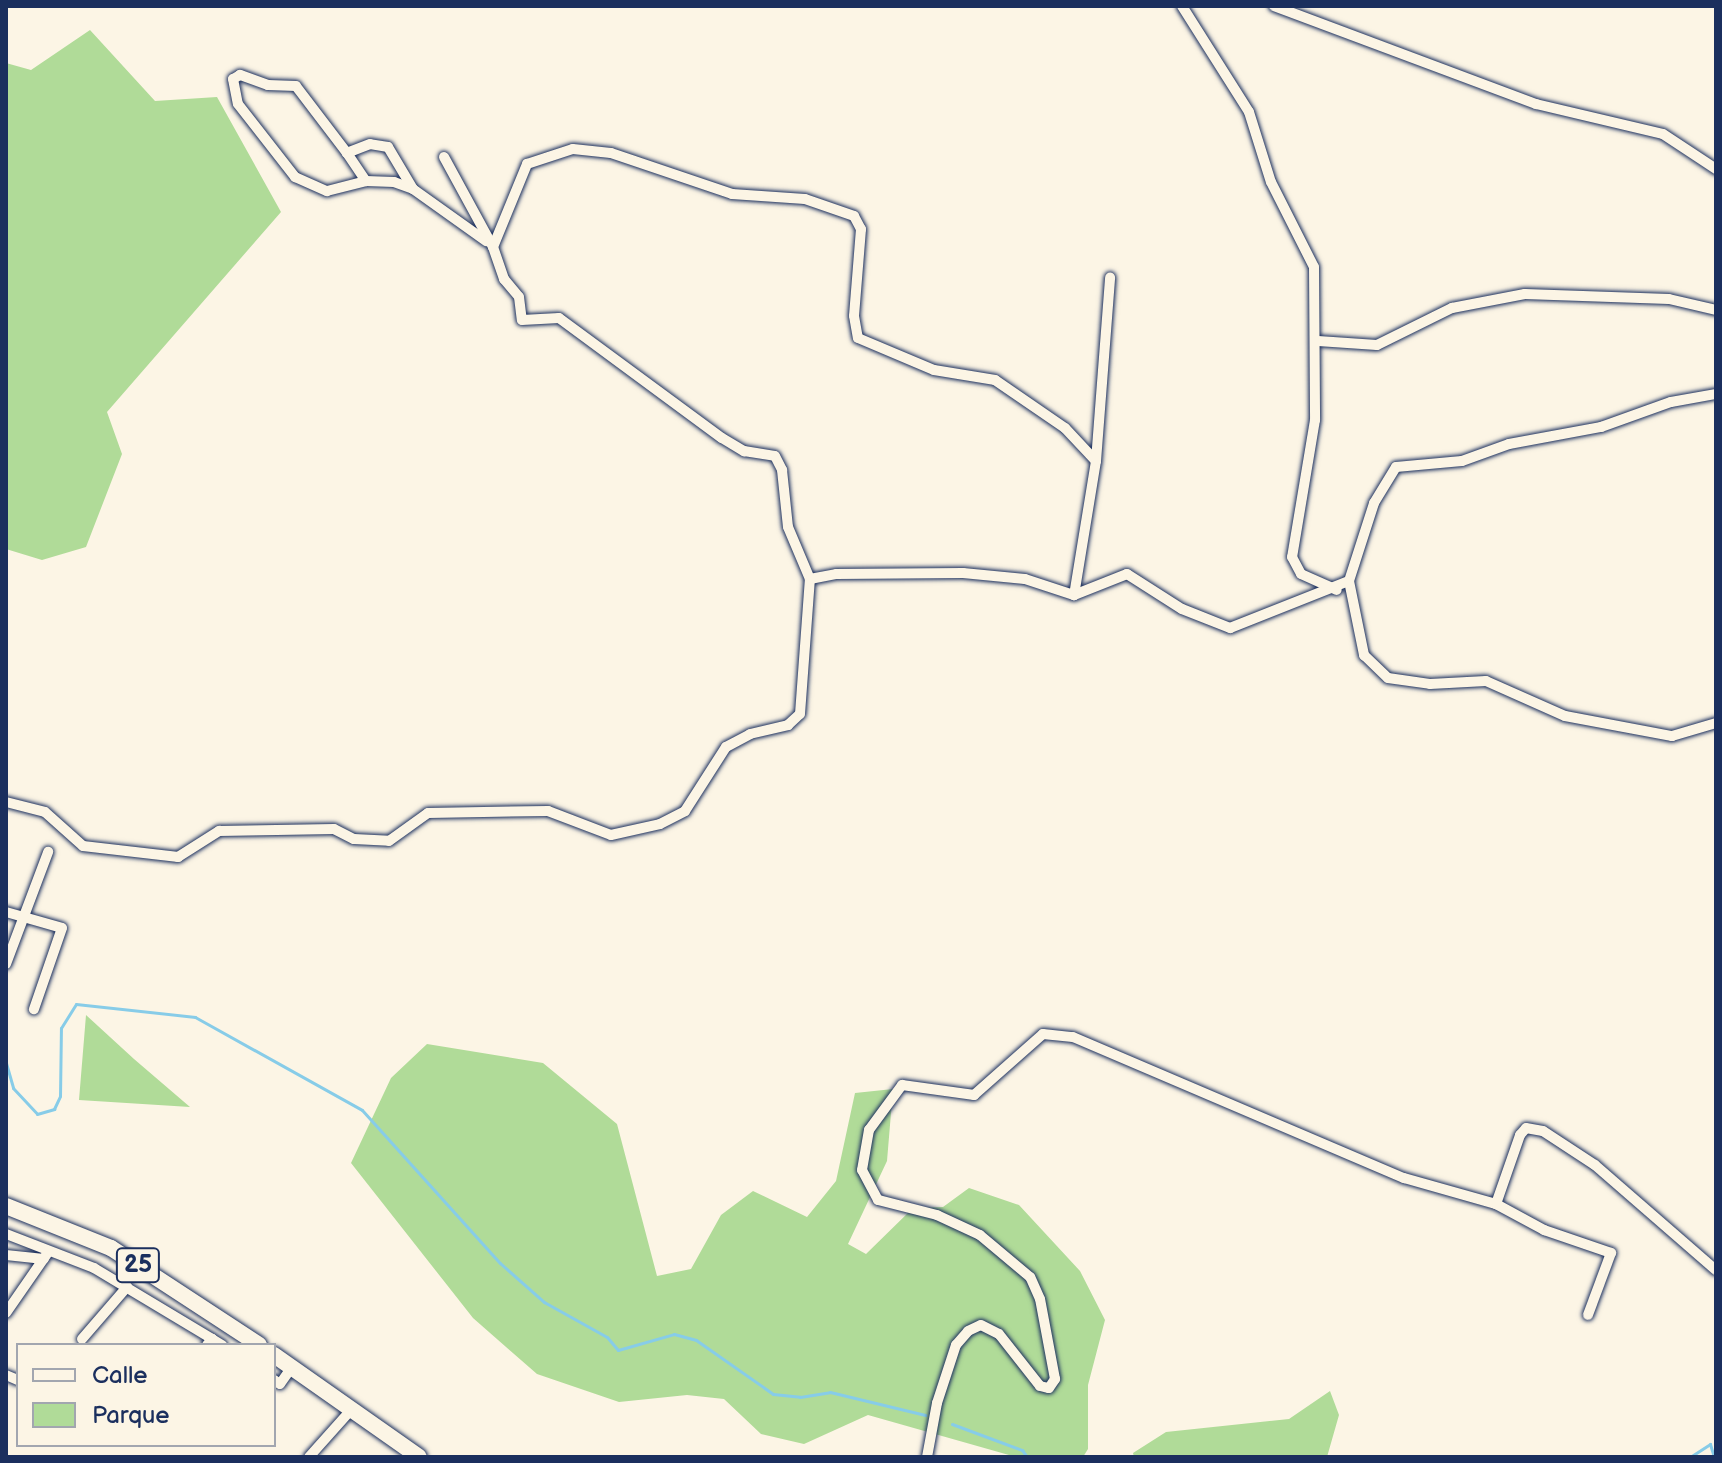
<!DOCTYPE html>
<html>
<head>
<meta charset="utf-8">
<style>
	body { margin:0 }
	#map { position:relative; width:1722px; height:1463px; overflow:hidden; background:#fcf5e5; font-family:"Balsamiq Sans",sans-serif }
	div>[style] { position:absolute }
	.green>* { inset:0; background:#b0db98 }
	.stream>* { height:3px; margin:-1.5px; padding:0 1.5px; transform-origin:1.5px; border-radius:1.5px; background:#87cce8 }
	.roads { filter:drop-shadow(0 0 2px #1b2f5e) drop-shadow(0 0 2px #1b2f5e) }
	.street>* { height:10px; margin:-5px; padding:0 5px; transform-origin:5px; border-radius:5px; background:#fcf5e5 }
	.primary>* { height:16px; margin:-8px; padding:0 8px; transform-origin:8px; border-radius:8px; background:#fcf5e5 }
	span { translate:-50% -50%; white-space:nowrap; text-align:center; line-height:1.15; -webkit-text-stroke:6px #fcf5e5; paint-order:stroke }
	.shield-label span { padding:2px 6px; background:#fcf5e5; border:2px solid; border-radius:6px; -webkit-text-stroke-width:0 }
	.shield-label { font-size:24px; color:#1b2f5e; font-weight:700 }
	.frame { position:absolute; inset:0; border:8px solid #1b2f5e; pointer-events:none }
	.legend { position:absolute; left:16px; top:1343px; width:260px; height:104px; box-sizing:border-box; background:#fcf5e5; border:2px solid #a2a6af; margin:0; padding:10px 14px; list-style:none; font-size:24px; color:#1b2f5e }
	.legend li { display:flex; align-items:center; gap:16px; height:40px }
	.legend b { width:40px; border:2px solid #a2a6af }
</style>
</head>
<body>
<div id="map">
	<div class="green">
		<i style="clip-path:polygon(90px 30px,155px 101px,217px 97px,281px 212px,107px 412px,122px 454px,86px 547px,42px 560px,6px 549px,6px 63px,31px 70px)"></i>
		<i style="clip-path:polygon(86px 1015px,134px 1059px,190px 1107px,79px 1100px)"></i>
		<i style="clip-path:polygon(427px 1044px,543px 1063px,617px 1124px,657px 1276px,691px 1269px,721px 1215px,753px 1191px,807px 1217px,836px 1181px,855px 1093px,893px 1089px,887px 1161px,848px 1244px,866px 1254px,913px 1208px,943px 1207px,969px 1188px,1019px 1205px,1080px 1271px,1105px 1320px,1088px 1385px,1088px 1449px,1083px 1457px,1016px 1457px,868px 1415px,804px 1444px,761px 1434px,724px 1399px,687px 1395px,619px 1402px,537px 1374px,473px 1318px,351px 1163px,391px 1078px)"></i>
		<i style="clip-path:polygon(1330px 1391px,1339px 1415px,1327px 1457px,1134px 1457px,1133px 1453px,1166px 1432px,1289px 1419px)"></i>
	</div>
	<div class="stream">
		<i style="left:6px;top:1063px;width:26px;rotate:74deg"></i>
		<i style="left:13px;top:1088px;width:35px;rotate:47deg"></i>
		<i style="left:37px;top:1114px;width:18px;rotate:-16deg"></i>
		<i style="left:54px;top:1109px;width:14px;rotate:-65deg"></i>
		<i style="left:60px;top:1096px;width:68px;rotate:-89.2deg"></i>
		<i style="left:61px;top:1028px;width:28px;rotate:-58deg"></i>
		<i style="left:76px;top:1004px;width:120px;rotate:6.2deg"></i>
		<i style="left:195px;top:1017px;width:191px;rotate:29.1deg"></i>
		<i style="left:362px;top:1110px;width:206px;rotate:48deg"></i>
		<i style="left:500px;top:1263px;width:59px;rotate:41.6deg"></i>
		<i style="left:544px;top:1302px;width:72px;rotate:29.1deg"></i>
		<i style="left:607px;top:1337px;width:17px;rotate:50deg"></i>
		<i style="left:618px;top:1350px;width:58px;rotate:-15.9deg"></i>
		<i style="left:674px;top:1334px;width:23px;rotate:15deg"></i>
		<i style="left:696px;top:1340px;width:94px;rotate:35deg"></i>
		<i style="left:773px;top:1394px;width:27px;rotate:6deg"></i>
		<i style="left:800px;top:1397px;width:30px;rotate:-9deg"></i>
		<i style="left:830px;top:1392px;width:98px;rotate:13.6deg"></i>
		<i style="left:952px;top:1424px;width:75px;rotate:20.4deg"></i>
		<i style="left:1022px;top:1450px;width:9px;rotate:54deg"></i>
		<i style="left:1690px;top:1457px;width:24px;rotate:-33deg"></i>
		<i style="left:1710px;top:1444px;width:14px;rotate:73deg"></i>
	</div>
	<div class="roads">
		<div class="street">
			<i style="left:1182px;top:6px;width:125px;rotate:57.7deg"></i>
			<i style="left:1249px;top:112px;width:73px;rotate:72.6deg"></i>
			<i style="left:1271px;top:182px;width:95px;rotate:63.2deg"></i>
			<i style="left:1314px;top:267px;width:153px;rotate:89.6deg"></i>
			<i style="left:1315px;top:420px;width:139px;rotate:99.5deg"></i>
			<i style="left:1292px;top:557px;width:19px;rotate:62deg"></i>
			<i style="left:1301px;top:574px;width:39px;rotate:24deg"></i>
			<i style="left:1274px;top:6px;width:280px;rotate:20.5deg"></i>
			<i style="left:1536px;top:104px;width:130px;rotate:13.3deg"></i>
			<i style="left:1663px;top:134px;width:64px;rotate:33.4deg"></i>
			<i style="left:347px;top:153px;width:34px;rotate:56deg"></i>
			<i style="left:444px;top:157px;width:102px;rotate:61.4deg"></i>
			<i style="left:493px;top:247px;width:34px;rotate:71deg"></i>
			<i style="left:504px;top:279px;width:23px;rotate:50deg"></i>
			<i style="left:519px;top:297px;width:23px;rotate:83deg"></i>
			<i style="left:522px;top:320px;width:37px;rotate:-3deg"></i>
			<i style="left:559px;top:318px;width:202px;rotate:36.4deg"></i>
			<i style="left:722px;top:438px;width:26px;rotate:31deg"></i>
			<i style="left:744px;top:451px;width:31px;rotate:9deg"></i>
			<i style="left:775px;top:456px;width:16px;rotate:63deg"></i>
			<i style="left:782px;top:470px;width:57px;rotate:84deg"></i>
			<i style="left:788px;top:527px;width:56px;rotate:67.1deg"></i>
			<i style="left:413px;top:189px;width:49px;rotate:-120.8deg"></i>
			<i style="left:388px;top:147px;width:18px;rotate:-171deg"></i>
			<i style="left:370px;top:144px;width:25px;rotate:159deg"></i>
			<i style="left:347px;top:153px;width:84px;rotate:-127.3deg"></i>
			<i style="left:296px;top:86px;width:28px;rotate:-178deg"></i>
			<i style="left:268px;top:85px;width:30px;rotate:-160deg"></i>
			<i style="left:240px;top:75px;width:8px;rotate:150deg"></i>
			<i style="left:233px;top:79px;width:25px;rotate:79deg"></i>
			<i style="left:238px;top:104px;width:93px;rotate:52deg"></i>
			<i style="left:295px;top:177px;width:35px;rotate:24deg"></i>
			<i style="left:327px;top:191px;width:40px;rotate:-14.4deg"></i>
			<i style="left:366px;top:181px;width:28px;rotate:2deg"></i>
			<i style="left:394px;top:182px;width:20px;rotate:20deg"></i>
			<i style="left:413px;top:189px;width:90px;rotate:35.5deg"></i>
			<i style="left:493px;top:247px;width:90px;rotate:-67.7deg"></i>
			<i style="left:527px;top:164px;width:48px;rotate:-18.1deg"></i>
			<i style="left:573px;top:149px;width:38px;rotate:6deg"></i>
			<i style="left:611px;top:153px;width:128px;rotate:18.7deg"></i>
			<i style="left:732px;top:194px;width:73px;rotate:3.9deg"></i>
			<i style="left:805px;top:199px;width:52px;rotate:19.1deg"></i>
			<i style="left:854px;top:216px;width:15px;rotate:62deg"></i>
			<i style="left:861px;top:229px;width:87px;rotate:94.6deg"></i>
			<i style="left:854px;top:316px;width:22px;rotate:80deg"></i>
			<i style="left:858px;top:338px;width:82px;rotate:22.8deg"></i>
			<i style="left:934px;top:370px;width:62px;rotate:9.3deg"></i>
			<i style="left:995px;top:380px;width:85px;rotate:34.4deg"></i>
			<i style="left:1065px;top:428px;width:45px;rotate:46.8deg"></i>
			<i style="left:1096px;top:461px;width:136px;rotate:99.3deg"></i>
			<i style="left:1318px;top:341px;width:59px;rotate:3.9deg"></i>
			<i style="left:1377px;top:345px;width:84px;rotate:-26.3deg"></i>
			<i style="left:1452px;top:308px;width:74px;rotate:-10.9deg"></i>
			<i style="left:1525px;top:294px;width:144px;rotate:2deg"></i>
			<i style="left:1669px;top:299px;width:48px;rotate:13.2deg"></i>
			<i style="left:1096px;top:461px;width:184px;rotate:-85.6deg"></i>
			<i style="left:1349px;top:581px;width:82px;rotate:-72.2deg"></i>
			<i style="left:1374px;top:503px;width:42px;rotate:-58.6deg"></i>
			<i style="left:1396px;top:467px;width:66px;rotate:-5.2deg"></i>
			<i style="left:1462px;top:461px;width:50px;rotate:-19.9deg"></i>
			<i style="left:1509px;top:444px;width:94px;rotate:-10.5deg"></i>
			<i style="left:1601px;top:427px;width:74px;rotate:-19.7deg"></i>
			<i style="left:1671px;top:402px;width:46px;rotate:-10.1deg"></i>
			<i style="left:6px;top:802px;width:40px;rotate:14.4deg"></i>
			<i style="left:45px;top:812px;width:51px;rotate:41.8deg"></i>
			<i style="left:83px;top:846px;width:96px;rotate:6.6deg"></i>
			<i style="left:178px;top:857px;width:49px;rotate:-32.4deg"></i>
			<i style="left:219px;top:831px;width:115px;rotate:-1deg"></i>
			<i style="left:334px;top:829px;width:22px;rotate:27deg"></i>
			<i style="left:354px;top:839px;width:35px;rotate:3deg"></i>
			<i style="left:389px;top:841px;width:48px;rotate:-35.7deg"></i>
			<i style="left:428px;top:813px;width:120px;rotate:-1deg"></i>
			<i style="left:548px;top:811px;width:67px;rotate:20.9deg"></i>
			<i style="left:611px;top:835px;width:50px;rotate:-12.7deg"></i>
			<i style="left:660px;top:824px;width:28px;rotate:-27deg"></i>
			<i style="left:685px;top:811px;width:76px;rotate:-57.4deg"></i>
			<i style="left:726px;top:747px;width:27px;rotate:-28deg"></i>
			<i style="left:750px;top:734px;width:39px;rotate:-13deg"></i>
			<i style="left:788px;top:725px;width:16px;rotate:-43deg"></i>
			<i style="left:800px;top:714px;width:135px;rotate:-85.8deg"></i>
			<i style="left:810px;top:579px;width:26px;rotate:-11deg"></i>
			<i style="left:836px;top:574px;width:127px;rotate:-0.5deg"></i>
			<i style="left:963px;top:573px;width:62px;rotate:5.5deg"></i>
			<i style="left:1025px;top:579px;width:52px;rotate:18.1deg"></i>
			<i style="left:1074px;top:595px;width:57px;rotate:-21.6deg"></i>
			<i style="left:1127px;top:574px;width:65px;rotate:32.5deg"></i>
			<i style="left:1182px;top:609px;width:52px;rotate:21.6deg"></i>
			<i style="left:1230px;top:628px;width:128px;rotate:-21.6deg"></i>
			<i style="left:1349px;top:581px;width:76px;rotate:78.5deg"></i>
			<i style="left:1364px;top:655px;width:33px;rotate:44deg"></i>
			<i style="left:1388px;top:678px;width:42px;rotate:8.1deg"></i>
			<i style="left:1430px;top:684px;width:56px;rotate:-3.1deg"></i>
			<i style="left:1486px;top:681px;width:86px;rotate:23.9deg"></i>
			<i style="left:1565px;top:716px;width:109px;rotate:10.6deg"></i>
			<i style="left:1672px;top:736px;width:46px;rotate:-16.5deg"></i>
			<i style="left:6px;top:912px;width:58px;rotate:15.9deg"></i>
			<i style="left:62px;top:928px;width:86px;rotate:109.1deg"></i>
			<i style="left:6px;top:964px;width:120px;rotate:-69.4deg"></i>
			<i style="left:1496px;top:1204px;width:73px;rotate:-70.8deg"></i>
			<i style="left:1520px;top:1135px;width:9px;rotate:-49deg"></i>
			<i style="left:1526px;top:1128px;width:17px;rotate:10deg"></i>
			<i style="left:1543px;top:1131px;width:62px;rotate:33.2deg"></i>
			<i style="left:1595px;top:1165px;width:160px;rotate:41deg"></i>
			<i style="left:6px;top:1234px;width:94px;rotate:21.1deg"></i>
			<i style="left:94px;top:1268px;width:138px;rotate:31deg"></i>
			<i style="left:6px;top:1255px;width:38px;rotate:6deg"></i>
			<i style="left:6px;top:1313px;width:75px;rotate:-55.3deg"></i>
			<i style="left:82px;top:1339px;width:69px;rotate:-49.1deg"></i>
			<i style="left:207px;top:1345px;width:8px;rotate:-50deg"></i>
			<i style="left:212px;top:1339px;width:12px;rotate:31deg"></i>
			<i style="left:6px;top:1375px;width:13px;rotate:23deg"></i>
			<i style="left:274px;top:1380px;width:7px;rotate:34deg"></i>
			<i style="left:280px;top:1384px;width:21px;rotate:-55deg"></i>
			<i style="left:309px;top:1457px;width:63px;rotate:-48.2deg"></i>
			<i style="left:927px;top:1457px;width:55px;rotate:-79.5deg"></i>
			<i style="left:937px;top:1403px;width:61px;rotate:-71.9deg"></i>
			<i style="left:956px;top:1345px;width:18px;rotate:-49deg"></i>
			<i style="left:968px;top:1331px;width:14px;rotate:-25deg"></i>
			<i style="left:981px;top:1325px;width:20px;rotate:27deg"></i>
			<i style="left:999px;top:1334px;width:66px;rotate:51.7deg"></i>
			<i style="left:1040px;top:1386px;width:9px;rotate:13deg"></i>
			<i style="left:1049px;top:1388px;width:11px;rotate:-56deg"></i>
			<i style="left:1055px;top:1379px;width:81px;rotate:-100.6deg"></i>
			<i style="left:1040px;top:1299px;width:24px;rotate:-114deg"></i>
			<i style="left:1030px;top:1277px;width:65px;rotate:-140deg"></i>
			<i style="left:980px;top:1235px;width:47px;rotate:-155.1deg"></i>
			<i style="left:937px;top:1215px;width:61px;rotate:-165.7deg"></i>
			<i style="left:878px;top:1200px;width:34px;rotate:-118deg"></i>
			<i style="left:862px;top:1170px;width:41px;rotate:-80.1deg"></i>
			<i style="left:869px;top:1130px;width:56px;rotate:-53.7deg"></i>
			<i style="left:902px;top:1085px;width:73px;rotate:7.9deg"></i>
			<i style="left:974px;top:1095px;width:92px;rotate:-41.5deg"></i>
			<i style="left:1043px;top:1034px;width:30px;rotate:6deg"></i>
			<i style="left:1073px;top:1037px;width:360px;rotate:23.1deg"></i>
			<i style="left:1404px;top:1178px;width:96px;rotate:15.8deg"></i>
			<i style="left:1496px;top:1204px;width:55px;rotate:28.4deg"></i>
			<i style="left:1544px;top:1230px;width:71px;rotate:18.9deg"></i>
			<i style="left:1611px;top:1253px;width:66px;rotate:110.4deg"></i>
		</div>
		<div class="primary">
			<i style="left:6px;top:1206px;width:113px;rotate:21.8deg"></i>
			<i style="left:111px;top:1248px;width:177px;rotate:33.2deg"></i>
			<i style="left:274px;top:1355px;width:177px;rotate:35.1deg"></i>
		</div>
	</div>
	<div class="shield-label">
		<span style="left:138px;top:1265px">25</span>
	</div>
	<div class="frame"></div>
	<ul class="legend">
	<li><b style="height:10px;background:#fcf5e5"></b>Calle</li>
	<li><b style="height:22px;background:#b0db98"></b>Parque</li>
	</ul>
</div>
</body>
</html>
